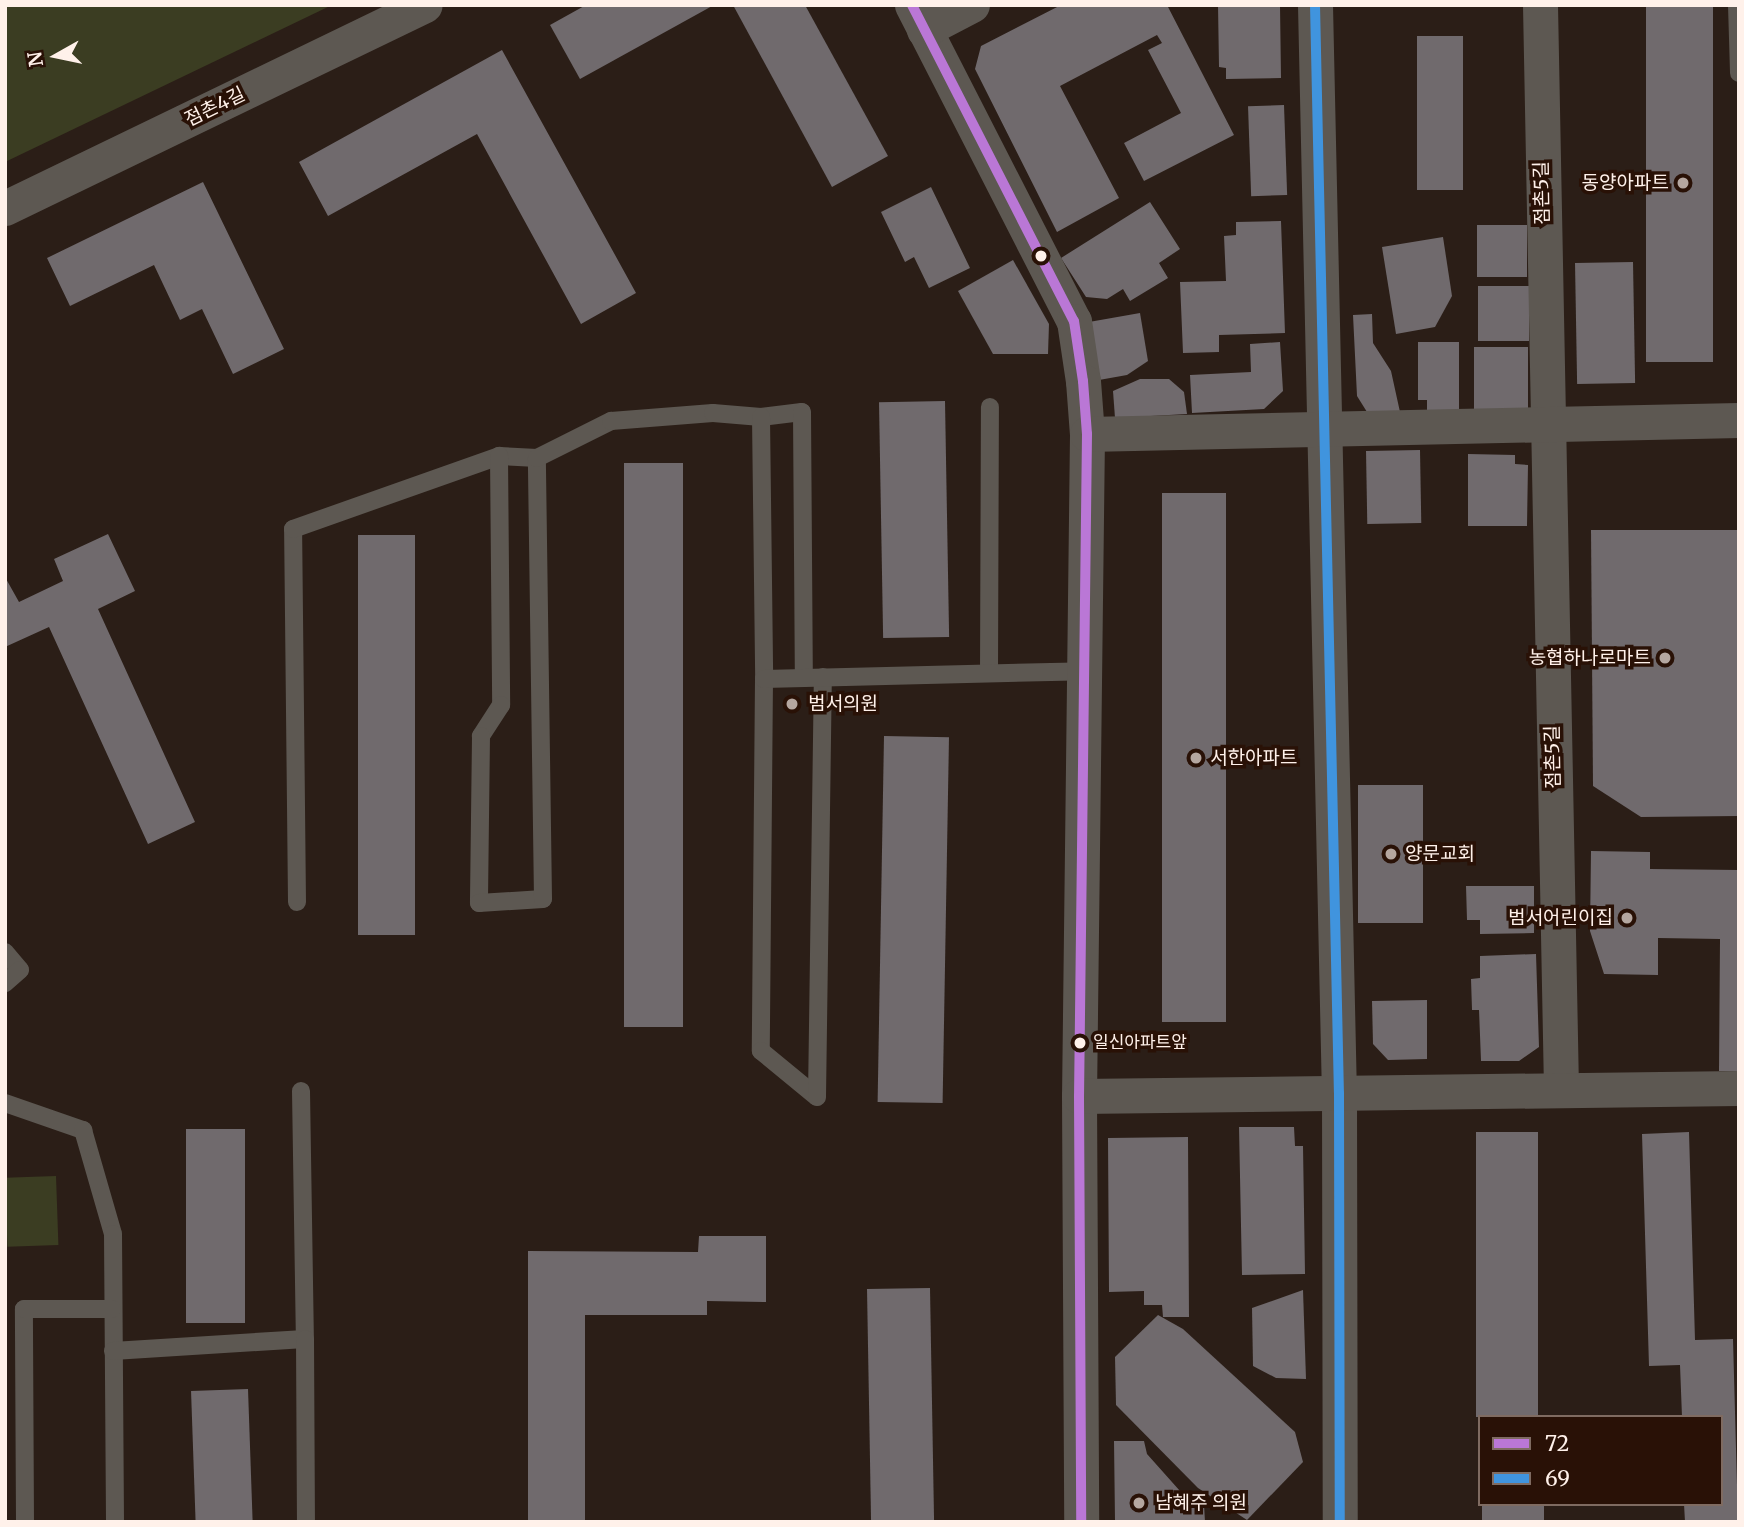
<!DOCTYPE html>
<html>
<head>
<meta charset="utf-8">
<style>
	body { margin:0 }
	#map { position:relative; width:1744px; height:1527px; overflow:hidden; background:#2b1e17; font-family:Merriweather,"Noto Sans KR",serif }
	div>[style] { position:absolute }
	.green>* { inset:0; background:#3b3d22; transform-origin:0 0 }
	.building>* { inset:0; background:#706a6d; transform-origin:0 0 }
	.service>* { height:18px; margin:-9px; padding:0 9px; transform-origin:9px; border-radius:9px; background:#5d5852 }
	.minor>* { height:35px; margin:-17.5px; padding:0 17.5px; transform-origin:17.5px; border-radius:17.5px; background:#5d5852 }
	.bus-1>* { height:10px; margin:-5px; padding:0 5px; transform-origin:5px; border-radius:5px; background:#ba77d6 }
	.bus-2>* { height:10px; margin:-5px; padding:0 5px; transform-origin:5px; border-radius:5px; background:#4094de }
	.dots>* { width:19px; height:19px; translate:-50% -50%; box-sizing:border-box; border:4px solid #291106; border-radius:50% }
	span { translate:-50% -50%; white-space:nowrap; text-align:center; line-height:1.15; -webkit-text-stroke:7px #291106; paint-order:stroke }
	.bus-label { font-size:17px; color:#fff1ea }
	.left { translate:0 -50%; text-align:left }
	.street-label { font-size:19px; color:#fff1ea }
	.poi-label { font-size:19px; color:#fff1ea }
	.right { translate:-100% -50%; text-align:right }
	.frame { position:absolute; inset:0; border:7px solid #fff1ea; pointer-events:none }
	.legend { position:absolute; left:1478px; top:1415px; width:245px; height:91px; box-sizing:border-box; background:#291106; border:2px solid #7f6b61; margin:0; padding:9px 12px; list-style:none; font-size:21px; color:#fff1ea }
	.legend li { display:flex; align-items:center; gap:14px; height:35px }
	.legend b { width:35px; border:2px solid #7f6b61 }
	.north { position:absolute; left:21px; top:21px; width:70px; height:70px; -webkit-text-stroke:5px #291106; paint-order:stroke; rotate:261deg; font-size:19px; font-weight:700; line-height:28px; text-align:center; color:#fff1ea }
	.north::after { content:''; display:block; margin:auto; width:24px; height:32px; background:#fff1ea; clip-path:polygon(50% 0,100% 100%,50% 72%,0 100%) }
</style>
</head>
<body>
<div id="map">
	<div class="green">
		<i style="clip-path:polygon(5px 5px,332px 5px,5px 162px)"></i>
		<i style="left:56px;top:1176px;width:69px;height:51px;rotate:88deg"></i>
	</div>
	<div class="building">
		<i style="clip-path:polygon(586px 5px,714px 5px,580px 79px,550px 25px)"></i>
		<i style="clip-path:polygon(733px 5px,805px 5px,888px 156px,832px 187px)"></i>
		<i style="clip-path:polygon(1061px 5px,1167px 5px,1234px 135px,1144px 181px,1124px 143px,1181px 113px,1148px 50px,1162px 43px,1157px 35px,1060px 86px,1119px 198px,1057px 232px,975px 69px,981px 46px)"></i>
		<i style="clip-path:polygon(1218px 5px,1280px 5px,1281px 78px,1226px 79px,1226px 68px,1219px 67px)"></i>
		<i style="left:1646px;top:5px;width:67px;height:357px"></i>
		<i style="left:1417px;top:36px;width:46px;height:154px"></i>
		<i style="clip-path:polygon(502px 50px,636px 293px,581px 324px,477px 134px,328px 216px,299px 162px)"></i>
		<i style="left:1284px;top:105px;width:90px;height:36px;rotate:88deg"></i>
		<i style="clip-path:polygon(203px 182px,284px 349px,233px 374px,202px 309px,180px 320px,154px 265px,70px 306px,47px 258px)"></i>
		<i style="clip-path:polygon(931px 187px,970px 268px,929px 288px,914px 257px,905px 262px,881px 212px)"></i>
		<i style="clip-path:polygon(1150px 202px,1180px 249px,1159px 263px,1168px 278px,1130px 301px,1123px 289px,1107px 299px,1086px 297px,1061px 258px)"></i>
		<i style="clip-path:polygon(1281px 221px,1285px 333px,1219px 335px,1219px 352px,1183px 353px,1180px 282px,1226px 281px,1224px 236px,1236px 235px,1236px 222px)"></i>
		<i style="left:1477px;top:225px;width:50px;height:52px"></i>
		<i style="clip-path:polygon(1443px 237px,1452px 296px,1435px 327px,1396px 334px,1382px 247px)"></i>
		<i style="clip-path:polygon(1013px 260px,1049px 324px,1048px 354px,993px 354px,958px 291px)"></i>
		<i style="left:1633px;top:262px;width:121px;height:58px;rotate:89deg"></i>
		<i style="left:1478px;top:286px;width:51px;height:55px"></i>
		<i style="clip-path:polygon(1140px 313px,1148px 361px,1127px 375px,1099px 380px,1089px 322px)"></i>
		<i style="clip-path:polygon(1372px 314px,1373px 343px,1391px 371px,1400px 412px,1367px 412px,1357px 396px,1353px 315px)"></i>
		<i style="clip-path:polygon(1280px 342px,1283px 391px,1264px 409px,1192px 413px,1190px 375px,1251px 372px,1250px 344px)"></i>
		<i style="clip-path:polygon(1418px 342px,1459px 342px,1459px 410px,1427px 410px,1427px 400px,1418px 400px)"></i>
		<i style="left:1474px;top:347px;width:54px;height:63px"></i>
		<i style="clip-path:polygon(1140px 379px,1169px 379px,1184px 392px,1187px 414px,1115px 418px,1113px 391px)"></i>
		<i style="left:945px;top:401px;width:236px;height:66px;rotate:89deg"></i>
		<i style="left:1420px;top:450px;width:73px;height:54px;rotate:89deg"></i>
		<i style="clip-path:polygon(1468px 454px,1515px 455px,1515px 464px,1528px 465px,1527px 526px,1468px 526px)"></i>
		<i style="left:624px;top:463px;width:59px;height:564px"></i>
		<i style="left:1162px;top:493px;width:64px;height:529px"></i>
		<i style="clip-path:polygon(1591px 530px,1739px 530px,1739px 816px,1641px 817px,1593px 786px)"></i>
		<i style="clip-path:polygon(108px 534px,135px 591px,98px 609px,195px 822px,148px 844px,49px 627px,5px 647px,5px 577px,19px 602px,63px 581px,54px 559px)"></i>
		<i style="left:358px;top:535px;width:57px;height:400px"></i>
		<i style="left:884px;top:736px;width:65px;height:366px;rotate:1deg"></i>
		<i style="left:1358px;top:785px;width:65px;height:138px"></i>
		<i style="clip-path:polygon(1591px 851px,1650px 852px,1650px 869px,1739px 870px,1739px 1071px,1719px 1071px,1720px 939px,1658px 938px,1658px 975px,1604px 974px,1590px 931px)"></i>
		<i style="clip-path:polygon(1466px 886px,1534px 886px,1534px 933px,1480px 934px,1480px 920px,1467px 920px)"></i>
		<i style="clip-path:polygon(1536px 954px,1539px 1047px,1519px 1061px,1481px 1061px,1479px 1010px,1472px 1010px,1471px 979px,1480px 978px,1480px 956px)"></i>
		<i style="clip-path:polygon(1427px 1000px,1427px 1059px,1388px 1060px,1373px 1044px,1372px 1001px)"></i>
		<i style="clip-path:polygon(1239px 1127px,1294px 1127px,1295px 1146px,1303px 1146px,1305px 1274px,1242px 1275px)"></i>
		<i style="left:186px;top:1129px;width:59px;height:194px"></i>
		<i style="left:1476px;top:1132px;width:62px;height:285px"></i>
		<i style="clip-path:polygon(1689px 1132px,1695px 1340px,1733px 1339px,1738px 1522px,1685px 1522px,1684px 1504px,1721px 1504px,1721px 1417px,1682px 1417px,1680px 1365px,1649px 1366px,1642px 1134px)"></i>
		<i style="clip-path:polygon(1188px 1137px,1189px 1317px,1163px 1317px,1162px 1305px,1144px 1305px,1144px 1291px,1109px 1292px,1108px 1138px)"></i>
		<i style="clip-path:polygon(699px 1236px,766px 1236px,766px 1302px,707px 1301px,707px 1315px,585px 1315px,585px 1522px,528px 1522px,528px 1251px,698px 1252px)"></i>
		<i style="left:930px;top:1288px;width:234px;height:63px;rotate:89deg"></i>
		<i style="clip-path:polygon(1303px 1290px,1306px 1379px,1276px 1378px,1253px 1366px,1252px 1308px)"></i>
		<i style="clip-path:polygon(1158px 1315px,1183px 1329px,1295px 1432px,1303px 1462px,1247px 1520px,1198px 1488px,1116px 1405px,1115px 1357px)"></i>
		<i style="left:248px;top:1389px;width:133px;height:57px;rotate:88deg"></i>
		<i style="clip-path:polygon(1114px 1441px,1144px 1441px,1147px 1454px,1180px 1491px,1204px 1504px,1205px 1522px,1115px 1522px)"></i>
		<i style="left:1482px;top:1504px;width:62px;height:18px"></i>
	</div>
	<div class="service">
		<i style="left:1737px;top:5px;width:68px;rotate:88.3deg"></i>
		<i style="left:761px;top:417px;width:41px;rotate:-7deg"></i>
		<i style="left:802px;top:412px;width:266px;rotate:89.6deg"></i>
		<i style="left:499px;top:456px;width:38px;rotate:3deg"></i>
		<i style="left:989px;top:673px;width:266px;rotate:-89.8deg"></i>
		<i style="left:764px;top:679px;width:372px;rotate:90.5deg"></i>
		<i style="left:761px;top:1051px;width:72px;rotate:39.4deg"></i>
		<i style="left:817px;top:1097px;width:420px;rotate:-89.2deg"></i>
		<i style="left:297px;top:902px;width:373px;rotate:-90.6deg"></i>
		<i style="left:293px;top:529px;width:219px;rotate:-19.5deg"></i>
		<i style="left:499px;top:456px;width:249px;rotate:89.5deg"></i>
		<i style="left:501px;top:705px;width:37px;rotate:123deg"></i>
		<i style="left:481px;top:736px;width:167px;rotate:90.7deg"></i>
		<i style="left:479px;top:903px;width:64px;rotate:-3.6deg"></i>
		<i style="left:543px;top:899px;width:441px;rotate:-90.8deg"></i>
		<i style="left:537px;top:458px;width:83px;rotate:-26.6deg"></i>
		<i style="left:611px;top:421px;width:102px;rotate:-4.5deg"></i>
		<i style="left:713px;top:413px;width:48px;rotate:4.8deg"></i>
		<i style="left:761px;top:417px;width:262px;rotate:89.3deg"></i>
		<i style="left:764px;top:679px;width:322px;rotate:-1.4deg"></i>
		<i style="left:5px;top:952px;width:23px;rotate:50deg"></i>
		<i style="left:20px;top:970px;width:20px;rotate:139deg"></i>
		<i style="left:301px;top:1091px;width:248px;rotate:89.1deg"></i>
		<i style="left:5px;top:1103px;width:83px;rotate:19.1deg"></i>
		<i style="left:83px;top:1130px;width:108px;rotate:73.9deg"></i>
		<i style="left:113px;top:1234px;width:288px;rotate:89.6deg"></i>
		<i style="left:113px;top:1351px;width:192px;rotate:-3.6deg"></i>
		<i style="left:305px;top:1339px;width:183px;rotate:89.7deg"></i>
		<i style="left:25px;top:1522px;width:213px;rotate:-90.3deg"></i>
		<i style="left:24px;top:1309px;width:88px"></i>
	</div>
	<div class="minor">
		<i style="left:912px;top:5px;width:355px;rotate:62.9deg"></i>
		<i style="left:1074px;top:321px;width:61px;rotate:81.5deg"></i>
		<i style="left:1083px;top:381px;width:53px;rotate:85.7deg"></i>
		<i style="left:1087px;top:434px;width:662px;rotate:90.69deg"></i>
		<i style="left:1079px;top:1096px;width:426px;rotate:89.7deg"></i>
		<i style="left:1315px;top:5px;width:1088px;rotate:88.74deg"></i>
		<i style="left:1339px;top:1093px;width:429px;rotate:89.9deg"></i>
		<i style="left:1540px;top:5px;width:1085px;rotate:88.89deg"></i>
		<i style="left:924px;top:30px;width:54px;rotate:-27.5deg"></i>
		<i style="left:5px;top:208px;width:466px;rotate:-25.8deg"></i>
		<i style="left:1087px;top:434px;width:652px;rotate:-1.23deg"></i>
		<i style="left:1079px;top:1096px;width:660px;rotate:-0.69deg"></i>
	</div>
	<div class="bus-1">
		<i style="left:912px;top:5px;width:355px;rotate:62.9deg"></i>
		<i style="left:1074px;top:321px;width:61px;rotate:81.5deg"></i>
		<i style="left:1083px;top:381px;width:53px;rotate:85.7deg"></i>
		<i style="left:1087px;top:434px;width:662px;rotate:90.69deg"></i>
		<i style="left:1079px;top:1096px;width:426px;rotate:89.7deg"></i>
	</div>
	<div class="bus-2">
		<i style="left:1315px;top:5px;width:1088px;rotate:88.74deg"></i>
		<i style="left:1339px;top:1093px;width:429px;rotate:89.9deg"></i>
	</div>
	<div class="dots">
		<i style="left:1683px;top:183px;background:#b5a7a0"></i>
		<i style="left:1041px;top:256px;background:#fff1ea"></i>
		<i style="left:1665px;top:658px;background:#b5a7a0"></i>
		<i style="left:792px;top:704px;background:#b5a7a0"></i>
		<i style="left:1196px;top:758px;background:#b5a7a0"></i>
		<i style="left:1391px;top:854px;background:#b5a7a0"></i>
		<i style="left:1627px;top:918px;background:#b5a7a0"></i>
		<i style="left:1080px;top:1043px;background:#fff1ea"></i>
		<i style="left:1139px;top:1503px;background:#b5a7a0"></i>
	</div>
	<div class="bus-label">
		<span class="left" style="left:1093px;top:1043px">일신아파트앞</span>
	</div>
	<div class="street-label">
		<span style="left:215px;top:107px;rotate:-26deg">점촌4길</span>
		<span style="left:1542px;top:193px;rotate:-91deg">점촌5길</span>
		<span style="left:1553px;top:757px;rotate:-91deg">점촌5길</span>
	</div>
	<div class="poi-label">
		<span class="right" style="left:1669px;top:183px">동양아파트</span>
		<span class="right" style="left:1651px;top:658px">농협하나로마트</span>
		<span class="left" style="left:808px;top:704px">범서의원</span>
		<span class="left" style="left:1210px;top:758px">서한아파트</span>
		<span class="left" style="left:1405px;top:854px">양문교회</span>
		<span class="right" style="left:1613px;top:918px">범서어린이집</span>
		<span class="left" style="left:1155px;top:1503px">남혜주 의원</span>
	</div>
	<div class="frame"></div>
	<ul class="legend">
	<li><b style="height:9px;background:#ba77d6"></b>72</li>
	<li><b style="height:9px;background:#4094de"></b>69</li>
	</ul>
	<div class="north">N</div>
</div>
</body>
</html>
